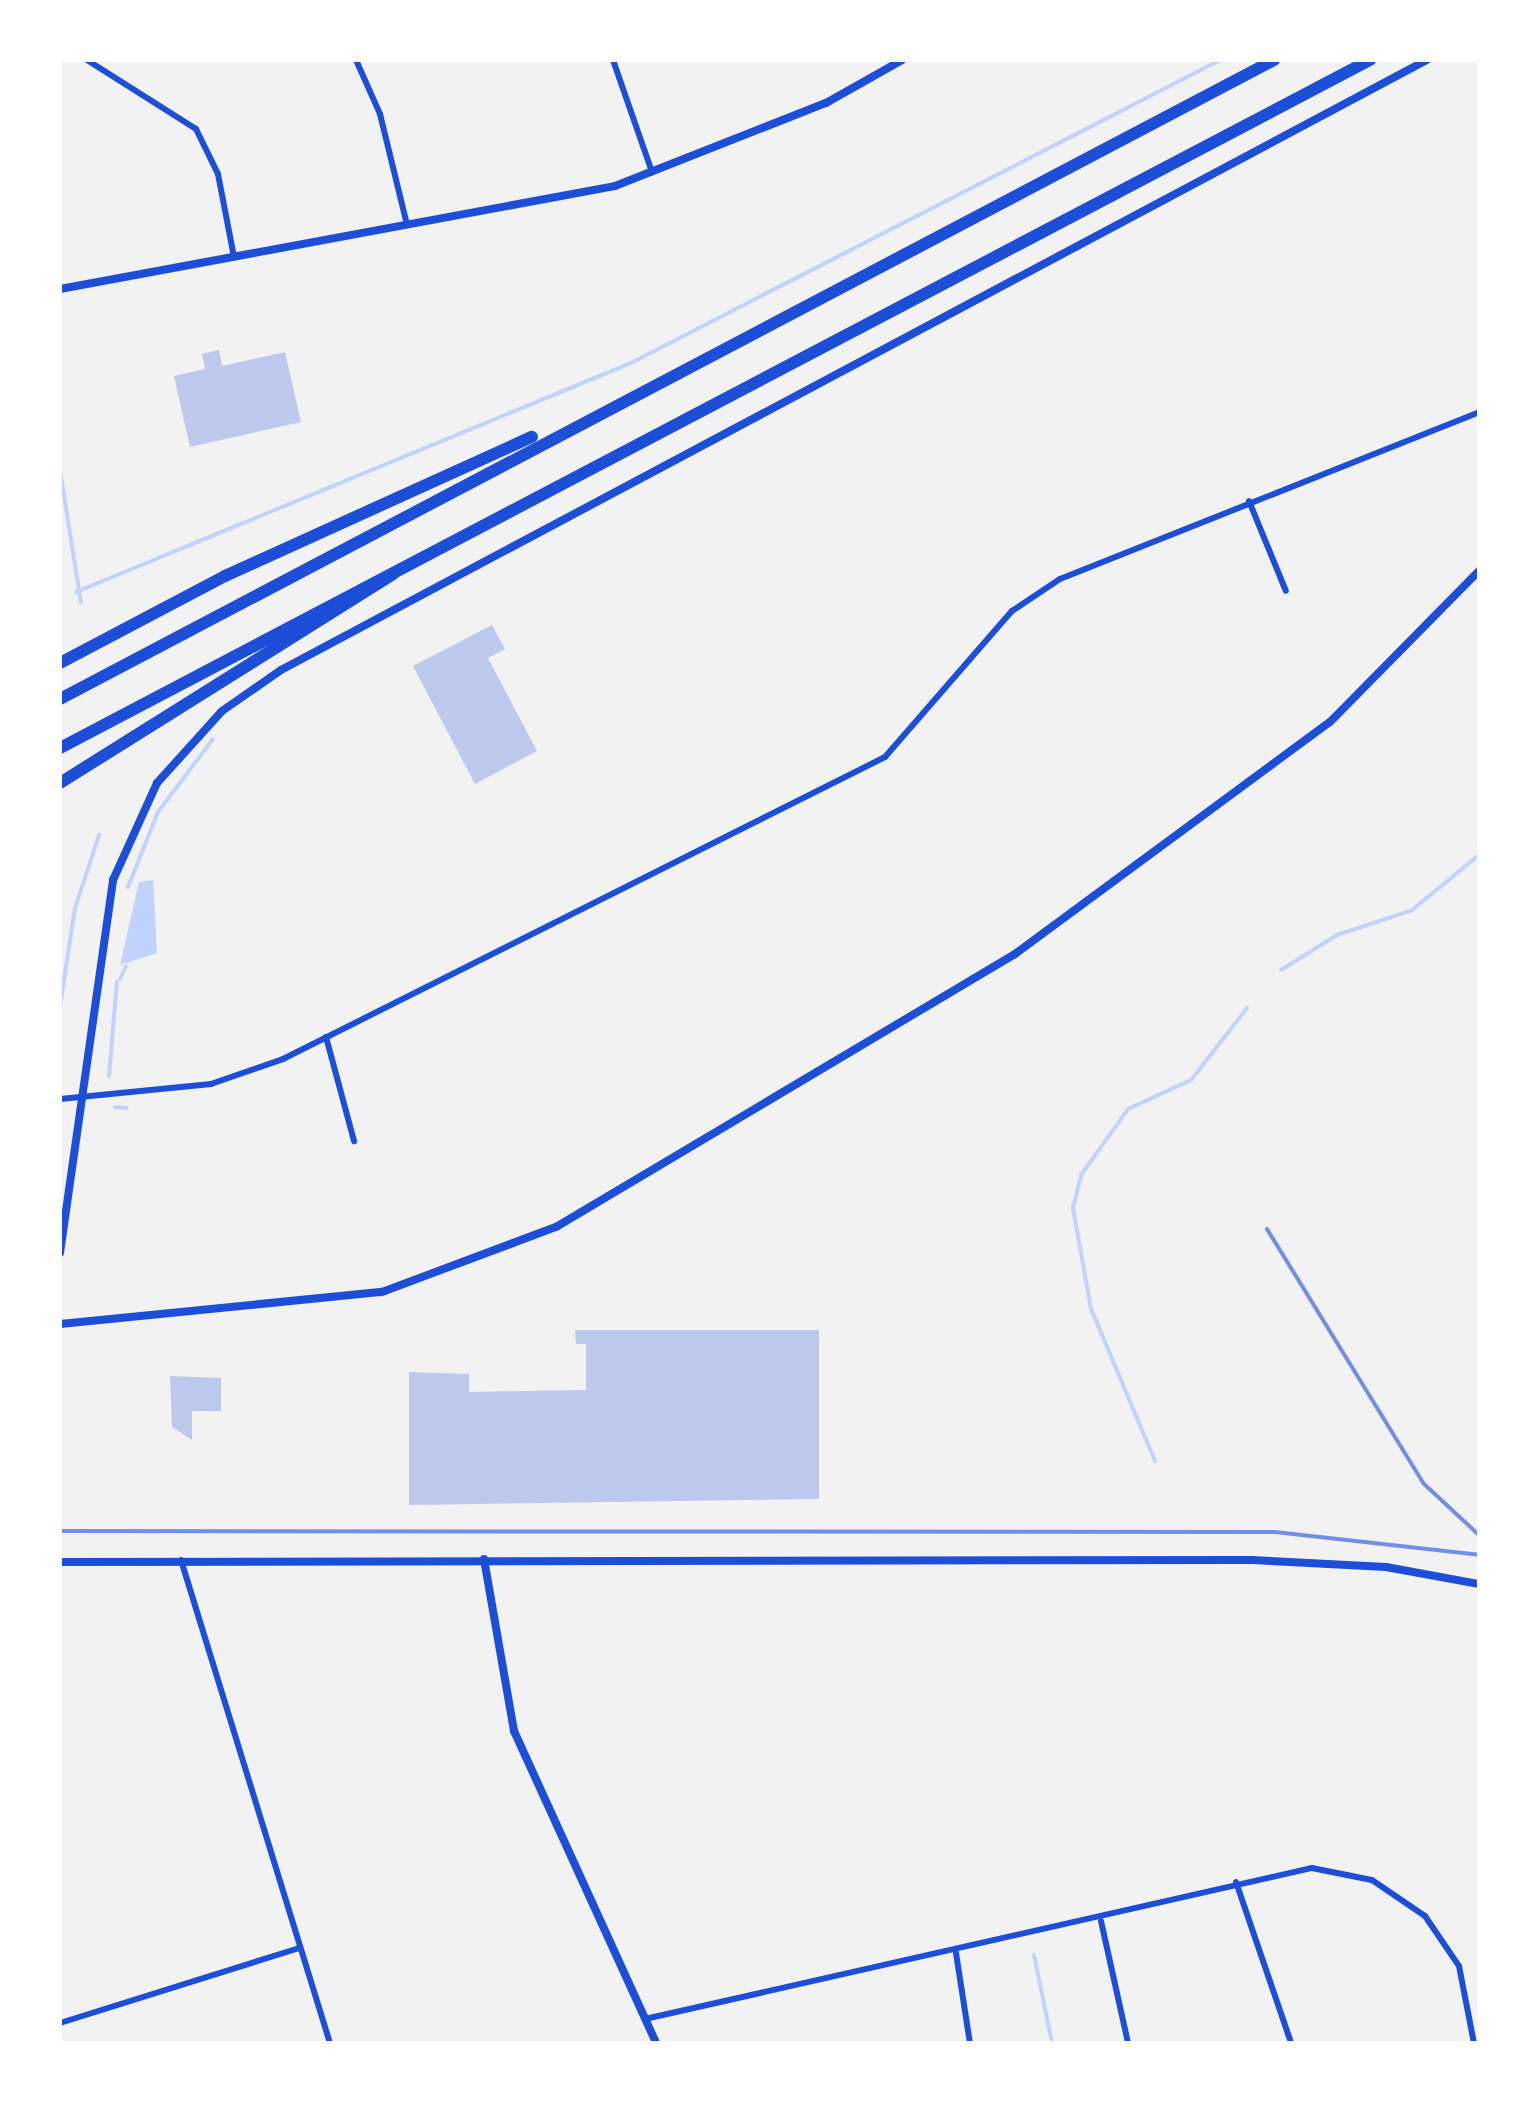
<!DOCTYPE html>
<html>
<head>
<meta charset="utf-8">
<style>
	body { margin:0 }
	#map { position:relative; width:1539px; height:2103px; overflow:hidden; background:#f2f2f2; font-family:Karla,sans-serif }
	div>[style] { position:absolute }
	.water>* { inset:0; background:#bfd3fe }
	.stream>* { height:4px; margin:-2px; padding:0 2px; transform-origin:2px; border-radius:2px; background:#bfd3fe }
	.building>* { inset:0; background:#bdc9ec }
	.minor>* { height:6px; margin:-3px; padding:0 3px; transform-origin:3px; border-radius:3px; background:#1d4ed8 }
	.tertiary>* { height:8px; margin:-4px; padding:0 4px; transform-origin:4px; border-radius:4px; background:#1d4ed8 }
	.motorway>* { height:12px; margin:-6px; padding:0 6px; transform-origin:6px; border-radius:6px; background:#1d4ed8 }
	.rail>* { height:4px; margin:-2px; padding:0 2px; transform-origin:2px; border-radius:2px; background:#7290e2 }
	span { translate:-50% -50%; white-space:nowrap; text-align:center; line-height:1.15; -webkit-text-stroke:10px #fff; paint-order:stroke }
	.frame { position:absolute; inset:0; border:62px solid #fff; pointer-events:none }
</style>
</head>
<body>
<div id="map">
	<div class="water">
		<i style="clip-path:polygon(153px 880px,157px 953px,120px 965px,139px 882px)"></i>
	</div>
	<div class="stream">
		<i style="left:60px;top:470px;width:134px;rotate:81deg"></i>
		<i style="left:76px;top:592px;width:600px;rotate:-22.42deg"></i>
		<i style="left:631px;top:363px;width:662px;rotate:-27.22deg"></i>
		<i style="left:128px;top:887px;width:81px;rotate:-68.2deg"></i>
		<i style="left:158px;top:812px;width:91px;rotate:-53deg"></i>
		<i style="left:1281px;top:970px;width:66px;rotate:-32deg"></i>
		<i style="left:1337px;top:935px;width:79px;rotate:-18.4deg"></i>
		<i style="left:1412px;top:910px;width:87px;rotate:-39.4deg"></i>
		<i style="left:120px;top:979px;width:14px;rotate:-65deg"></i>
		<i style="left:60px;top:1006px;width:99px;rotate:-81.3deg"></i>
		<i style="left:75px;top:908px;width:77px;rotate:-71.8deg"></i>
		<i style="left:109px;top:1076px;width:95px;rotate:-85.2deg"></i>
		<i style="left:115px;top:1107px;width:12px;rotate:5deg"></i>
		<i style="left:1155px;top:1461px;width:165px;rotate:-112.8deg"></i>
		<i style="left:1091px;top:1309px;width:103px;rotate:-100.1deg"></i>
		<i style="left:1073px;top:1208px;width:34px;rotate:-76deg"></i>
		<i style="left:1081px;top:1175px;width:81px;rotate:-54.5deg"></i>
		<i style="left:1128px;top:1109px;width:69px;rotate:-24.7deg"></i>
		<i style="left:1191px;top:1080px;width:91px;rotate:-52.1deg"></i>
		<i style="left:1034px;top:1955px;width:90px;rotate:78.4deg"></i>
	</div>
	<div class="building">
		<i style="clip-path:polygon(219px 350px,222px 366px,285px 352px,301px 422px,190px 447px,174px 376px,205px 369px,202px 354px)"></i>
		<i style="clip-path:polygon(492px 625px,505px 649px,488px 658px,537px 751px,475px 784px,413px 666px)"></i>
		<i style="clip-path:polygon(575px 1330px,819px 1330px,819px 1499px,409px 1505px,409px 1372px,469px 1374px,469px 1392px,586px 1390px,586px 1344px,576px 1344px)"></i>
		<i style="clip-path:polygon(170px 1376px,221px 1378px,221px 1411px,192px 1411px,192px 1440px,172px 1427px)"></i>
	</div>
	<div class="minor">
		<i style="left:87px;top:60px;width:129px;rotate:32.3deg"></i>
		<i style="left:196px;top:129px;width:50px;rotate:63.9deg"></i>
		<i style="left:218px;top:174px;width:85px;rotate:79.1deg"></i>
		<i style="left:356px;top:60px;width:59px;rotate:66deg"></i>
		<i style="left:380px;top:114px;width:114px;rotate:76.3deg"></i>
		<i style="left:613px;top:60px;width:119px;rotate:70.8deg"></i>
		<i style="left:1249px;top:501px;width:97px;rotate:67.7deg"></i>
		<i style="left:326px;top:1037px;width:108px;rotate:74.9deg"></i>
		<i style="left:60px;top:1099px;width:152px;rotate:-5.7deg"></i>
		<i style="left:211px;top:1084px;width:76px;rotate:-19.1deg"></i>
		<i style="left:283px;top:1059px;width:674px;rotate:-26.64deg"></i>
		<i style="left:885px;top:757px;width:194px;rotate:-49deg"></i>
		<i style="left:1012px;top:611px;width:58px;rotate:-33.7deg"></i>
		<i style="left:1060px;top:579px;width:451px;rotate:-21.7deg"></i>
		<i style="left:181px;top:1560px;width:505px;rotate:72.86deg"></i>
		<i style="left:1236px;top:1882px;width:170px;rotate:71.1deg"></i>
		<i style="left:1101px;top:1921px;width:125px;rotate:77.5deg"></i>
		<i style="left:956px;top:1953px;width:91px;rotate:81.2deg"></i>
		<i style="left:645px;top:2019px;width:684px;rotate:-12.76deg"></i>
		<i style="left:1312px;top:1868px;width:61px;rotate:11.3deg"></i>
		<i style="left:1372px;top:1880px;width:64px;rotate:34.2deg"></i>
		<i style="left:1425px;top:1916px;width:60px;rotate:55.8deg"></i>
		<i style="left:1459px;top:1966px;width:78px;rotate:79deg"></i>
		<i style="left:60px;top:2023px;width:250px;rotate:-17.4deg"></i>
	</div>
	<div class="tertiary">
		<i style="left:60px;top:289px;width:564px;rotate:-10.51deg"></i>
		<i style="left:615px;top:186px;width:227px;rotate:-21.5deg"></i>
		<i style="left:826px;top:103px;width:87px;rotate:-29.5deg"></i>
		<i style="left:60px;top:1253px;width:377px;rotate:-81.9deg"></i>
		<i style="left:113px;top:880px;width:107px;rotate:-65.6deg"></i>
		<i style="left:157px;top:783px;width:97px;rotate:-47.9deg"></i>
		<i style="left:222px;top:711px;width:72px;rotate:-34.8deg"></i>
		<i style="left:281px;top:670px;width:1298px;rotate:-28.03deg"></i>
		<i style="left:60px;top:1324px;width:324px;rotate:-5.7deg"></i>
		<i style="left:382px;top:1292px;width:186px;rotate:-20.5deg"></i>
		<i style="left:556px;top:1227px;width:534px;rotate:-30.74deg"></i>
		<i style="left:1015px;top:954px;width:391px;rotate:-36.4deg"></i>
		<i style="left:1330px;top:722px;width:212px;rotate:-45.4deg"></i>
		<i style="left:484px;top:1559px;width:175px;rotate:80.1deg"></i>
		<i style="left:514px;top:1731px;width:343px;rotate:65.5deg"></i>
		<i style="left:60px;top:1562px;width:1192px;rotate:-0.1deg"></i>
		<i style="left:1252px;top:1560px;width:134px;rotate:3deg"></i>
		<i style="left:1386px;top:1567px;width:95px;rotate:10.4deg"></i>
	</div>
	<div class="motorway">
		<i style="left:60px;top:663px;width:187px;rotate:-27.8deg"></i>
		<i style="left:225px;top:576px;width:337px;rotate:-24.4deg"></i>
		<i style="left:60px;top:699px;width:1372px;rotate:-27.76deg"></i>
		<i style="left:60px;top:748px;width:1480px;rotate:-27.71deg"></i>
		<i style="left:60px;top:783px;width:393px;rotate:-32.1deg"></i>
	</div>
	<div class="rail">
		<i style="left:1267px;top:1229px;width:298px;rotate:58.4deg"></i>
		<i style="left:1423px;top:1483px;width:76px;rotate:42.9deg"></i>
		<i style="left:60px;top:1531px;width:1215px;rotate:0.05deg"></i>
		<i style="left:1275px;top:1532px;width:205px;rotate:6.4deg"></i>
	</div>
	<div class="frame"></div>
</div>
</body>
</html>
